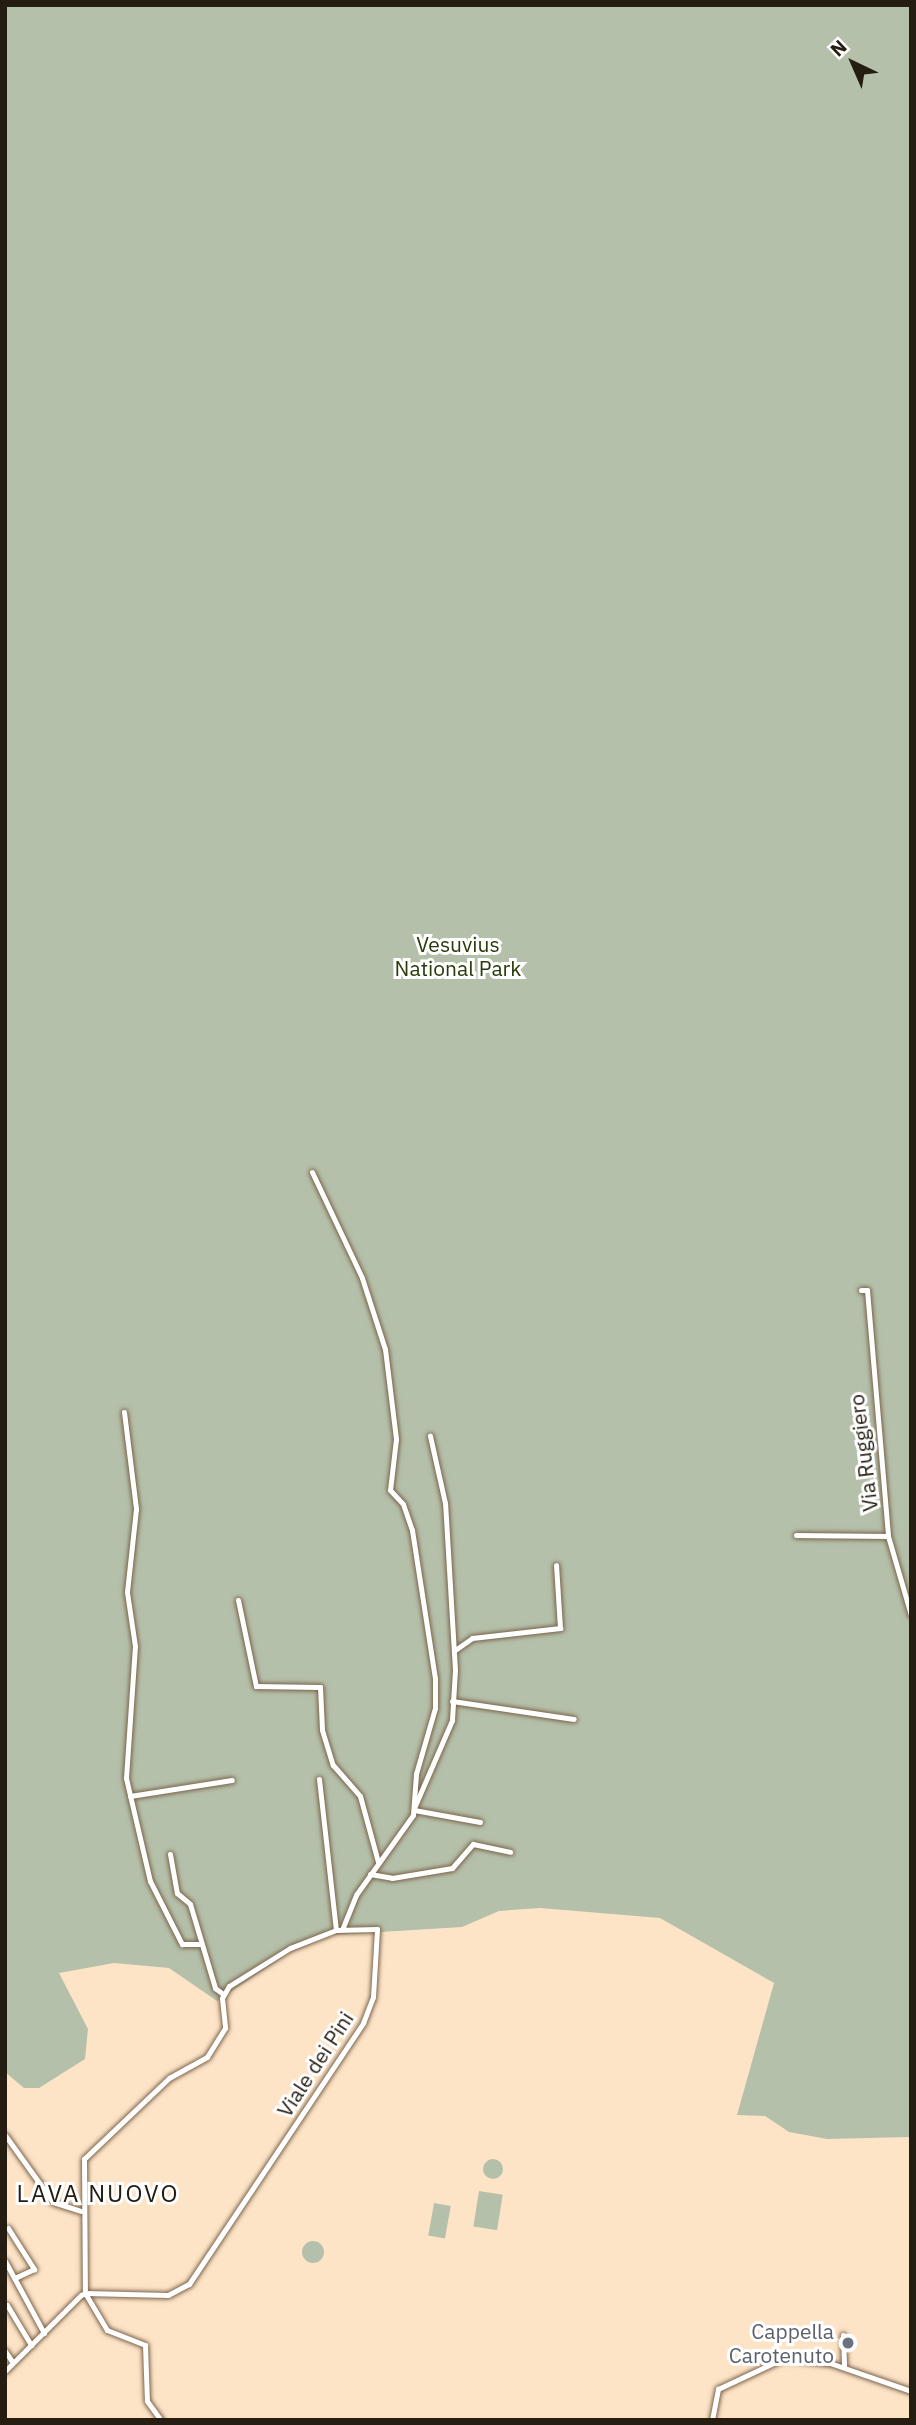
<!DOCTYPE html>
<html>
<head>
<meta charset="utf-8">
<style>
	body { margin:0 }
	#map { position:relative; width:916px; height:2425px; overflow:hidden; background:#fee4c7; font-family:"IBM Plex Sans",sans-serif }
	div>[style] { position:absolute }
	.green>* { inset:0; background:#b5c0aa; transform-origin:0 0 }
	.round { border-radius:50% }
	.roads { filter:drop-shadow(0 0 2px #7c654c) drop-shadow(0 0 2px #7c654c) }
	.minor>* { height:5px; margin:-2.5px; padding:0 2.5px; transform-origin:2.5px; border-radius:2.5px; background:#fff }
	.dots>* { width:19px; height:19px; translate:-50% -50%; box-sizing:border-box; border:4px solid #fff; border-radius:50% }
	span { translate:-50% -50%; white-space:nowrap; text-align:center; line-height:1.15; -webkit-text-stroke:6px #fff; paint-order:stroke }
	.park-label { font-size:21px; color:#293b09 }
	.street-label { font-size:21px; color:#251c12 }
	.worship-label { font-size:21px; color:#5b616d }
	.right { translate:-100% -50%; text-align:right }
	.quarter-label { font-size:24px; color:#251c12; letter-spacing:2px }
	.frame { position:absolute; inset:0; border:7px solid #251c12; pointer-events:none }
	.north { position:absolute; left:818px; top:28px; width:70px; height:70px; -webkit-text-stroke:5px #fff; paint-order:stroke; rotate:316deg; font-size:19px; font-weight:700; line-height:28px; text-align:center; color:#251c12 }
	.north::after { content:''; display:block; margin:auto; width:24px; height:32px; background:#251c12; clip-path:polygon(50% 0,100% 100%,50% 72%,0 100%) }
</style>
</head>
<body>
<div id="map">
	<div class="green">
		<i style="clip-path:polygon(5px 5px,911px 5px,911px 2137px,827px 2139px,789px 2132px,765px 2116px,737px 2115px,774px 1983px,660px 1918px,540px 1908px,499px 1911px,462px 1927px,332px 1935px,289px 1953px,217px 2001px,169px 1968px,114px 1963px,59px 1973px,88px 2029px,85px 2059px,39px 2088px,24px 2088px,5px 2072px)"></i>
		<i class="round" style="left:483px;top:2159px;width:20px;height:20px"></i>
		<i style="left:479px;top:2191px;width:24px;height:36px;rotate:9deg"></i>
		<i style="left:434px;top:2203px;width:17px;height:33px;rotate:10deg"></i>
		<i class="round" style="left:302px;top:2241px;width:22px;height:22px"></i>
	</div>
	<div class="roads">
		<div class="minor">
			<i style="left:312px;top:1172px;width:117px;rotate:64.7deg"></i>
			<i style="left:362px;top:1278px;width:75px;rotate:72.1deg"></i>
			<i style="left:385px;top:1349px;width:91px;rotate:83deg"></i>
			<i style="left:396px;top:1439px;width:51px;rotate:96.7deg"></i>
			<i style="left:390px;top:1490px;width:19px;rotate:47deg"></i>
			<i style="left:403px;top:1504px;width:28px;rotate:71deg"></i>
			<i style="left:412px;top:1530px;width:150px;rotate:81.2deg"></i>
			<i style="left:435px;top:1678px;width:30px;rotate:90deg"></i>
			<i style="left:435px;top:1708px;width:69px;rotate:106.1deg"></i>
			<i style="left:416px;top:1774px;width:41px;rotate:94.2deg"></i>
			<i style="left:413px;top:1815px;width:98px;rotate:125.5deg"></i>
			<i style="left:356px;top:1895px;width:35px;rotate:112deg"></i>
			<i style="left:861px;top:1290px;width:6px"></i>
			<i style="left:867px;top:1290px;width:247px;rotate:85.1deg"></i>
			<i style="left:888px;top:1536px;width:82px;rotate:73.8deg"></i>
			<i style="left:124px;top:1412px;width:98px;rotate:82.9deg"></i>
			<i style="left:136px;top:1509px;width:83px;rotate:96.2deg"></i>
			<i style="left:127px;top:1592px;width:55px;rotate:81.6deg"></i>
			<i style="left:135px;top:1646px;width:132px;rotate:93.9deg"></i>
			<i style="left:126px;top:1778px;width:106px;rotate:76.9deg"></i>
			<i style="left:150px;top:1881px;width:71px;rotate:63.1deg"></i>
			<i style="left:182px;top:1944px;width:18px"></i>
			<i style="left:796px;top:1535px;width:92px;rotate:0.6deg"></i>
			<i style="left:238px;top:1600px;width:88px;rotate:78.2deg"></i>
			<i style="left:256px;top:1686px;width:64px;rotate:0.9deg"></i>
			<i style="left:320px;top:1687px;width:43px;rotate:87.3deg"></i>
			<i style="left:322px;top:1730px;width:37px;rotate:73deg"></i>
			<i style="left:333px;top:1765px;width:41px;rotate:48.9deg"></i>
			<i style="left:360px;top:1796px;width:68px;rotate:74.7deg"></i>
			<i style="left:455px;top:1650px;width:21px;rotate:-35deg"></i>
			<i style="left:472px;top:1638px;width:89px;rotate:-6.5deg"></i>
			<i style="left:560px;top:1628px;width:63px;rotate:-93.6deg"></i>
			<i style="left:452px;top:1701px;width:123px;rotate:8.4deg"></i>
			<i style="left:319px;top:1779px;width:152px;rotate:83.6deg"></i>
			<i style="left:130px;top:1796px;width:103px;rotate:-8.9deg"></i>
			<i style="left:414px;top:1808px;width:96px;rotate:-66.6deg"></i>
			<i style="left:452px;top:1720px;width:50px;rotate:-86.6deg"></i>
			<i style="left:455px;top:1670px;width:167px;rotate:-93.4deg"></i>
			<i style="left:445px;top:1503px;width:69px;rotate:-102.6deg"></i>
			<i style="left:414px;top:1810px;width:67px;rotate:10.3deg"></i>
			<i style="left:170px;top:1854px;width:40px;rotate:80deg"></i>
			<i style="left:177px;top:1893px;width:17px;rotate:40deg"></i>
			<i style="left:190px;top:1904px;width:88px;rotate:73.4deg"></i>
			<i style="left:215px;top:1988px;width:10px;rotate:37deg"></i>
			<i style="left:370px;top:1874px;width:22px;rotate:10deg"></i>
			<i style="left:392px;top:1878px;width:61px;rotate:-9.5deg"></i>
			<i style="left:452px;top:1868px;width:32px;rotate:-49deg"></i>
			<i style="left:473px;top:1844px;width:38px;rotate:12deg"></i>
			<i style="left:5px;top:2135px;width:82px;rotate:54.4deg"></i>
			<i style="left:53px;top:2202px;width:29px;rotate:18deg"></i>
			<i style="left:8px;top:2228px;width:49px;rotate:57.6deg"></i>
			<i style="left:34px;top:2269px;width:21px;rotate:155deg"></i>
			<i style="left:5px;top:2261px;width:82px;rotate:61.6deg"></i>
			<i style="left:7px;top:2305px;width:47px;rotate:59deg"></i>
			<i style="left:843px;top:2335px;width:32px;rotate:88deg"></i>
			<i style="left:5px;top:2351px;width:14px;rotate:56deg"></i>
			<i style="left:5px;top:2371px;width:107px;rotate:-45deg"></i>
			<i style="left:81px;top:2295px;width:4px;rotate:-27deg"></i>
			<i style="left:85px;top:2293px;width:83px;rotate:1.4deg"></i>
			<i style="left:168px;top:2295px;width:24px;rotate:-28deg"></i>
			<i style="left:189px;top:2284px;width:314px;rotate:-56.3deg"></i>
			<i style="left:363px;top:2023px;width:28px;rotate:-69deg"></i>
			<i style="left:373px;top:1997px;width:68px;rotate:-86.6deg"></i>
			<i style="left:377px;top:1929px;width:41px;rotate:178.6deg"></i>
			<i style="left:336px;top:1930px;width:49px;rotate:158.6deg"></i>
			<i style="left:290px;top:1948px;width:72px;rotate:148.1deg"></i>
			<i style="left:229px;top:1986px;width:14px;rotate:120deg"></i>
			<i style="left:222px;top:1998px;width:30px;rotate:84deg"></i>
			<i style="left:225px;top:2028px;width:34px;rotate:122deg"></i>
			<i style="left:207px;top:2057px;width:43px;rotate:151.1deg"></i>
			<i style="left:169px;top:2078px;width:117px;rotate:136.4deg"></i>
			<i style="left:84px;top:2159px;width:134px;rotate:89.6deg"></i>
			<i style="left:85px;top:2293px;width:43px;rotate:59.3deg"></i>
			<i style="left:107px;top:2330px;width:41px;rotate:21.5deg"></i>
			<i style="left:145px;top:2345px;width:56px;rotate:88deg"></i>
			<i style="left:147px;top:2401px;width:24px;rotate:54deg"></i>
			<i style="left:712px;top:2420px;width:32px;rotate:-79deg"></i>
			<i style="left:718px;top:2389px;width:73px;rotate:-25.2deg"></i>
			<i style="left:784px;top:2358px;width:46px;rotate:6.2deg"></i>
			<i style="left:830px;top:2363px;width:86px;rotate:19.1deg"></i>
		</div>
	</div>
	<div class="dots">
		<i style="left:848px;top:2343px;background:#6b7280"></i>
	</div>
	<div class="park-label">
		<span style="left:458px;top:956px">Vesuvius<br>National Park</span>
	</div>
	<div class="street-label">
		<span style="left:863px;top:1453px;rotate:-97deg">Via Ruggiero</span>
		<span style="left:315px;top:2064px;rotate:-57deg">Viale dei Pini</span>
	</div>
	<div class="worship-label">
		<span class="right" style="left:834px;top:2343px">Cappella<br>Carotenuto</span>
	</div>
	<div class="quarter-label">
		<span style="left:98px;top:2194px">LAVA NUOVO</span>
	</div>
	<div class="frame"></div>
	<div class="north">N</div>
</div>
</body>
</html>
